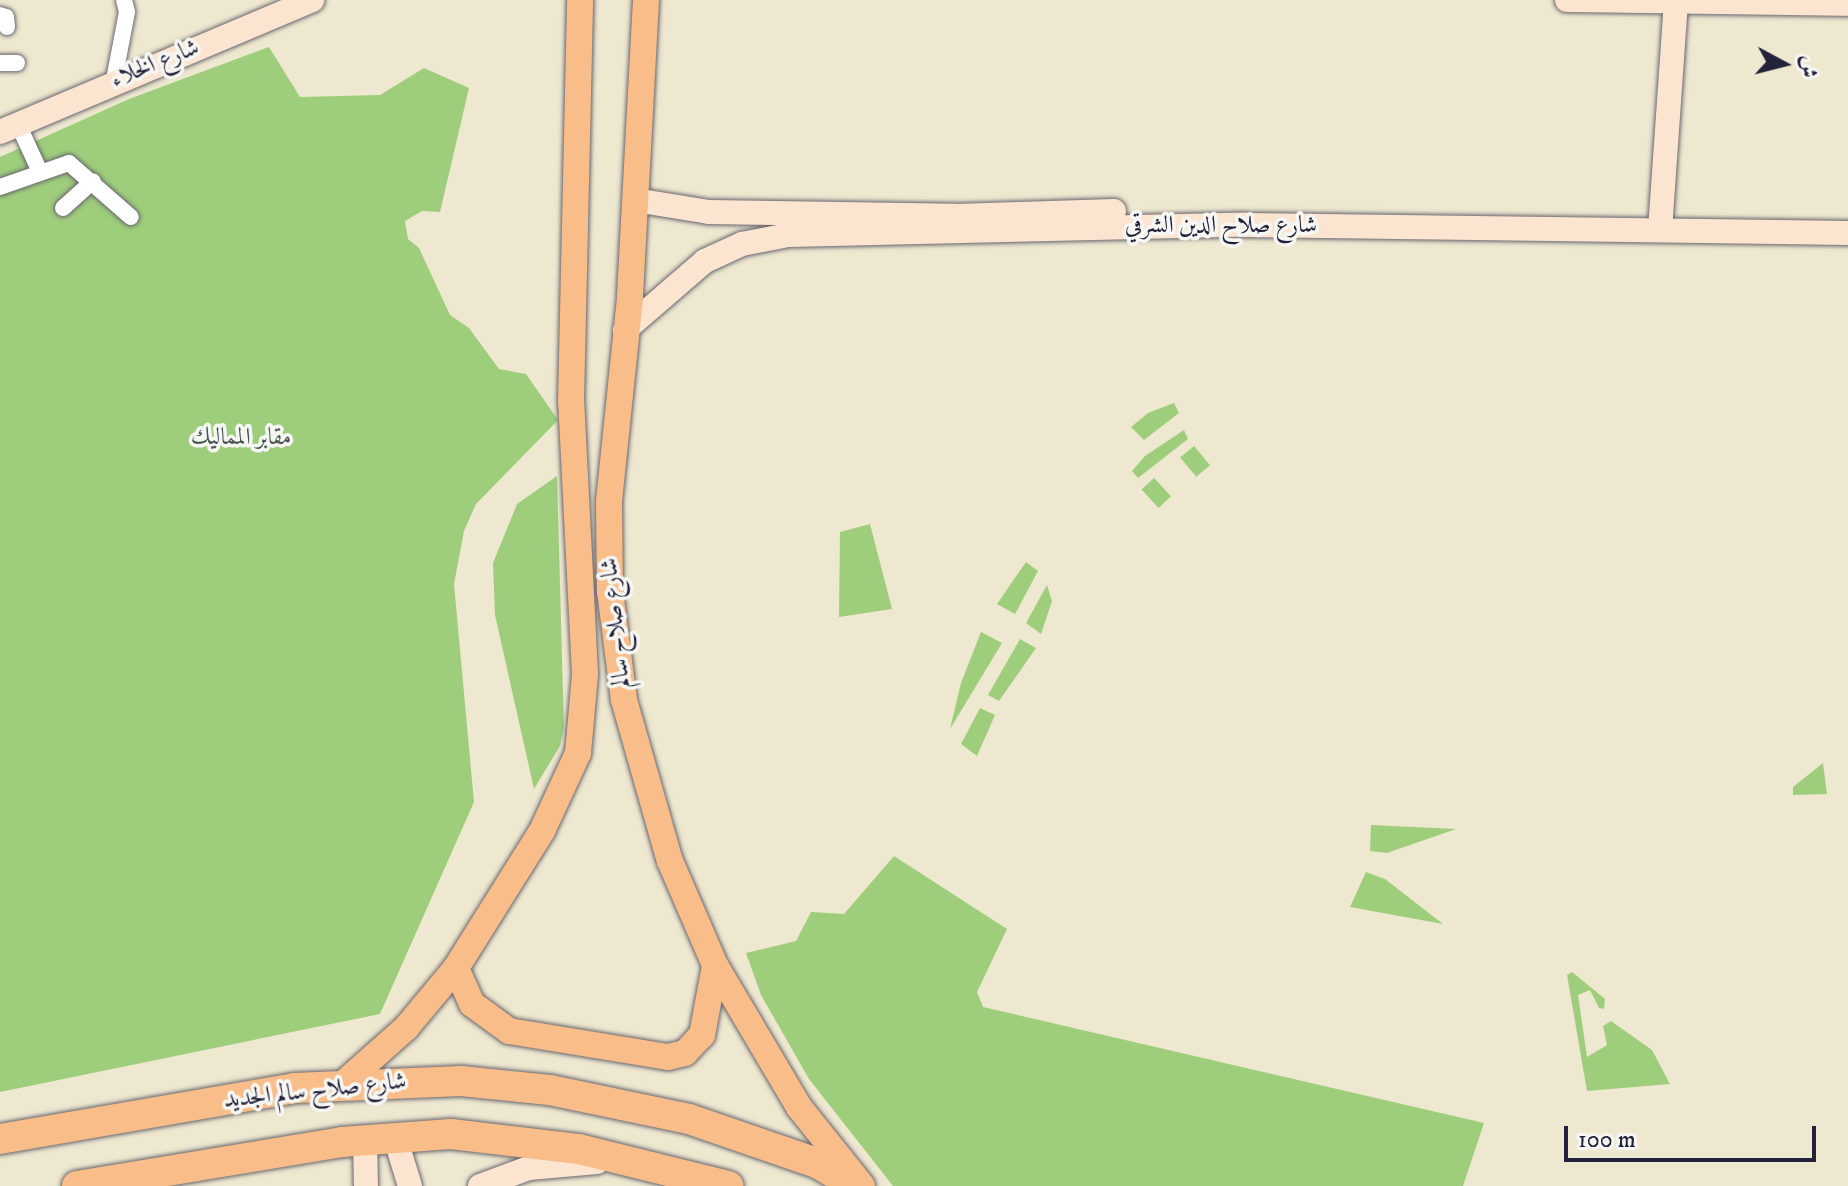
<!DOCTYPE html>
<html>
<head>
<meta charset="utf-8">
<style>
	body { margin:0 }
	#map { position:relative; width:1848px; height:1186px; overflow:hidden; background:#eee8d0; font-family:"IM FELL DW Pica",Amiri,serif }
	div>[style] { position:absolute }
	.green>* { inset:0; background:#9ece7c; transform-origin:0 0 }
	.roads { filter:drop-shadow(0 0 2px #69676f) drop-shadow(0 0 2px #69676f) }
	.street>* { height:16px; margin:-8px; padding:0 8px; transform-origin:8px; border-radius:8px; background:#fff }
	.secondary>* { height:24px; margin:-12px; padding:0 12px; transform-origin:12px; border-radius:12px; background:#fce5d0 }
	.primary>* { height:26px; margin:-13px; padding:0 13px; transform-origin:13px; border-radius:13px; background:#f8bd89 }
	.highway>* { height:30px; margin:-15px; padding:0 15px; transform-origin:15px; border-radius:15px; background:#f8bd89 }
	span { translate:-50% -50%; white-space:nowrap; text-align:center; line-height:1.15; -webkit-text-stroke:7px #f6f6f2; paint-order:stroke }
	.street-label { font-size:24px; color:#22223b }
	.park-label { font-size:24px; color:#47564e }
	.north { position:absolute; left:1744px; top:24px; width:80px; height:80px; -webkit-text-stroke:6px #f6f6f2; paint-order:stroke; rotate:97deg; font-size:22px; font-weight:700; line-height:32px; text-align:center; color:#22223b }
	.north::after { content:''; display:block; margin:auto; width:28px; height:36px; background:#22223b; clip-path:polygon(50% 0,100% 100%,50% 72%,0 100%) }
	.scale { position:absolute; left:1564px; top:1126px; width:252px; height:36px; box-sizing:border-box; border:4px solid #22223b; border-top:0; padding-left:10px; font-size:24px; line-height:28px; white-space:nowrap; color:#22223b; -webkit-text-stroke:6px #f6f6f2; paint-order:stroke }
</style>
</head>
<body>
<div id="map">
	<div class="green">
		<i style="clip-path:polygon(269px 47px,300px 97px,380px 95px,424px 68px,469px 88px,440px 212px,422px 211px,405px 221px,408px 239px,419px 248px,450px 315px,469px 328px,499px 369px,526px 374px,558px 420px,476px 504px,464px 531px,454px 584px,474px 802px,380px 1014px,0 1092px,0 157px,129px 99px)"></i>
		<i style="clip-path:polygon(1174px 403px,1179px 413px,1144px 440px,1131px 427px,1148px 413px)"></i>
		<i style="clip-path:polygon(1184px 430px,1188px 439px,1138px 478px,1132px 471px,1145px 456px)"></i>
		<i style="left:1194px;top:446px;width:25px;height:18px;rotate:50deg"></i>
		<i style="clip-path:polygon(557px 476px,564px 728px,560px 746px,534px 789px,495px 615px,493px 563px,517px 504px)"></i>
		<i style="left:1154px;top:478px;width:25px;height:17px;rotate:47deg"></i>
		<i style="clip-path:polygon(870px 524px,892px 609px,839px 617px,840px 532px)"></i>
		<i style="clip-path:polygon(1026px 562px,1038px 571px,1015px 614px,997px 604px)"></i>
		<i style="clip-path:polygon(1047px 585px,1052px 601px,1041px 634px,1026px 623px)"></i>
		<i style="clip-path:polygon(981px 632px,1002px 643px,950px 729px,961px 683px)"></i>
		<i style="clip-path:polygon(1020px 639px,1036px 648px,999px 701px,988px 695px)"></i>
		<i style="clip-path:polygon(980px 708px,995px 715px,977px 756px,961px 744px)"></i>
		<i style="clip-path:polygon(1823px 763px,1827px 794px,1793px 795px,1793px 787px)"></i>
		<i style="clip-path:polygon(1371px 825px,1456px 829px,1387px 853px,1370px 851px)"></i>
		<i style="clip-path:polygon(894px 856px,1007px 929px,977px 992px,983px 1007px,1484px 1123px,1463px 1186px,893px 1186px,809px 1079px,761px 995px,746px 953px,796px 941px,811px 912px,844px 914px)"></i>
		<i style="clip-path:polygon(1366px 872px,1385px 879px,1443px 924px,1350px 907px)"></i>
		<i style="clip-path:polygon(1572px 972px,1605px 999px,1604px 1009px,1599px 1008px,1590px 990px,1578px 995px,1587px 1057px,1607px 1045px,1603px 1026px,1611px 1021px,1652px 1050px,1670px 1084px,1587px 1091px,1567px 975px)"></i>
	</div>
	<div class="roads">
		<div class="street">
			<i style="left:0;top:15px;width:6px;rotate:18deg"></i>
			<i style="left:6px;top:17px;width:10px;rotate:84deg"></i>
			<i style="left:0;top:63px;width:17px"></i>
			<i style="left:114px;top:80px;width:69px;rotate:-79.2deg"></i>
			<i style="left:127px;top:12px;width:12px;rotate:-104deg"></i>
			<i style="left:18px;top:124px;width:53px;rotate:65.4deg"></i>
			<i style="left:0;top:187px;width:73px;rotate:-19.2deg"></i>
			<i style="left:69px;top:163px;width:82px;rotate:41.1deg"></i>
			<i style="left:63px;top:208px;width:40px;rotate:-42deg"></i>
		</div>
		<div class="secondary">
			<i style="left:1567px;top:0;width:281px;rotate:0.8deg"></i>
			<i style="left:0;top:132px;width:339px;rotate:-22.9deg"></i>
			<i style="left:635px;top:200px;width:75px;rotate:9.2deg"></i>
			<i style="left:709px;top:212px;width:246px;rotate:0.9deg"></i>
			<i style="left:955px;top:216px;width:159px;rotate:-1.8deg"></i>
			<i style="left:1660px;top:230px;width:229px;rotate:-86deg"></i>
			<i style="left:625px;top:330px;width:106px;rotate:-40.8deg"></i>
			<i style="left:705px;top:261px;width:41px;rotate:-24.7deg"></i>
			<i style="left:742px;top:244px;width:47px;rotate:-11.1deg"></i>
			<i style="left:788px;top:235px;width:458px;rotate:-1.3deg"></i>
			<i style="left:1246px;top:225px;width:602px;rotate:0.76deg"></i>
			<i style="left:395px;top:1137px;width:51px;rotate:73deg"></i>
			<i style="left:365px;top:1139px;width:47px;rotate:88.8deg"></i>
			<i style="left:480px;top:1186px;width:52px;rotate:-20.2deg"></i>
			<i style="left:529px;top:1168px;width:68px;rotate:-5deg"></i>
		</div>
		<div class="primary">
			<i style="left:646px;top:0;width:298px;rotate:93.1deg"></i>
			<i style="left:630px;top:298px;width:205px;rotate:95.9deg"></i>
			<i style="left:609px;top:502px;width:89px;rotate:89.4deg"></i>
			<i style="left:610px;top:591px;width:110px;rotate:82.7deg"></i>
			<i style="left:624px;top:700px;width:167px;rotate:74.1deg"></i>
			<i style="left:670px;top:861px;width:113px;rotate:66.6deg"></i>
			<i style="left:715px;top:965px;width:165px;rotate:59.4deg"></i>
			<i style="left:799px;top:1107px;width:101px;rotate:51.4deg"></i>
			<i style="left:456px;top:968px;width:39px;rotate:66deg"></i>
			<i style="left:472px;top:1004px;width:46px;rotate:36.1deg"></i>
			<i style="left:509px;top:1031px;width:161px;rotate:9.3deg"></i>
			<i style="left:668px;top:1057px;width:17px;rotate:-13deg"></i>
			<i style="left:685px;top:1053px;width:25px;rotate:-47deg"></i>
			<i style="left:702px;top:1035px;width:70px;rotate:-79.3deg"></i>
			<i style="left:344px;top:1083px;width:83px;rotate:-41.6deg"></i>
			<i style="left:406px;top:1028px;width:78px;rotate:-50.2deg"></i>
			<i style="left:456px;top:968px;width:162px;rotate:-57.9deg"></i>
			<i style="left:542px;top:831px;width:86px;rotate:-65.2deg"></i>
			<i style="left:578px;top:753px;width:79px;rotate:-84.9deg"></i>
			<i style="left:585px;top:674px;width:272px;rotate:-92.9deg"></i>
			<i style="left:571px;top:402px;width:402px;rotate:-88.7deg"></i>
		</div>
		<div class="highway">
			<i style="left:0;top:1139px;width:298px;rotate:-9.8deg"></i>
			<i style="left:294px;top:1088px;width:167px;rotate:-2.4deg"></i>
			<i style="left:461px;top:1081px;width:89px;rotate:5.8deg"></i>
			<i style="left:550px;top:1090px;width:142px;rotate:11.8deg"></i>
			<i style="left:689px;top:1119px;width:135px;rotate:19deg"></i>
			<i style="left:817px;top:1163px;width:45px;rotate:30.5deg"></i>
			<i style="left:77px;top:1186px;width:269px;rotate:-9.4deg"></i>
			<i style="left:342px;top:1142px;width:109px;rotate:-4.2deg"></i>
			<i style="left:451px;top:1134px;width:129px;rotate:6.7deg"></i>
			<i style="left:579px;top:1149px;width:154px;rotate:13.9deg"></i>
		</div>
	</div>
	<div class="street-label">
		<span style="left:155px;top:64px;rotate:-22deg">شارع الخلاء</span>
		<span style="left:1221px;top:226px">شارع صلاح الدين الشرقي</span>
		<span style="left:616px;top:623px;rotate:-96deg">شارع صلاح سالم</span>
		<span style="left:315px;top:1091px;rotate:-6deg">شارع صلاح سالم الجديد</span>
	</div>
	<div class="park-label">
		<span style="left:241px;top:438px">مقابر المماليك</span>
	</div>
	<div class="north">ش</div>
	<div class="scale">100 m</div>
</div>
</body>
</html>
